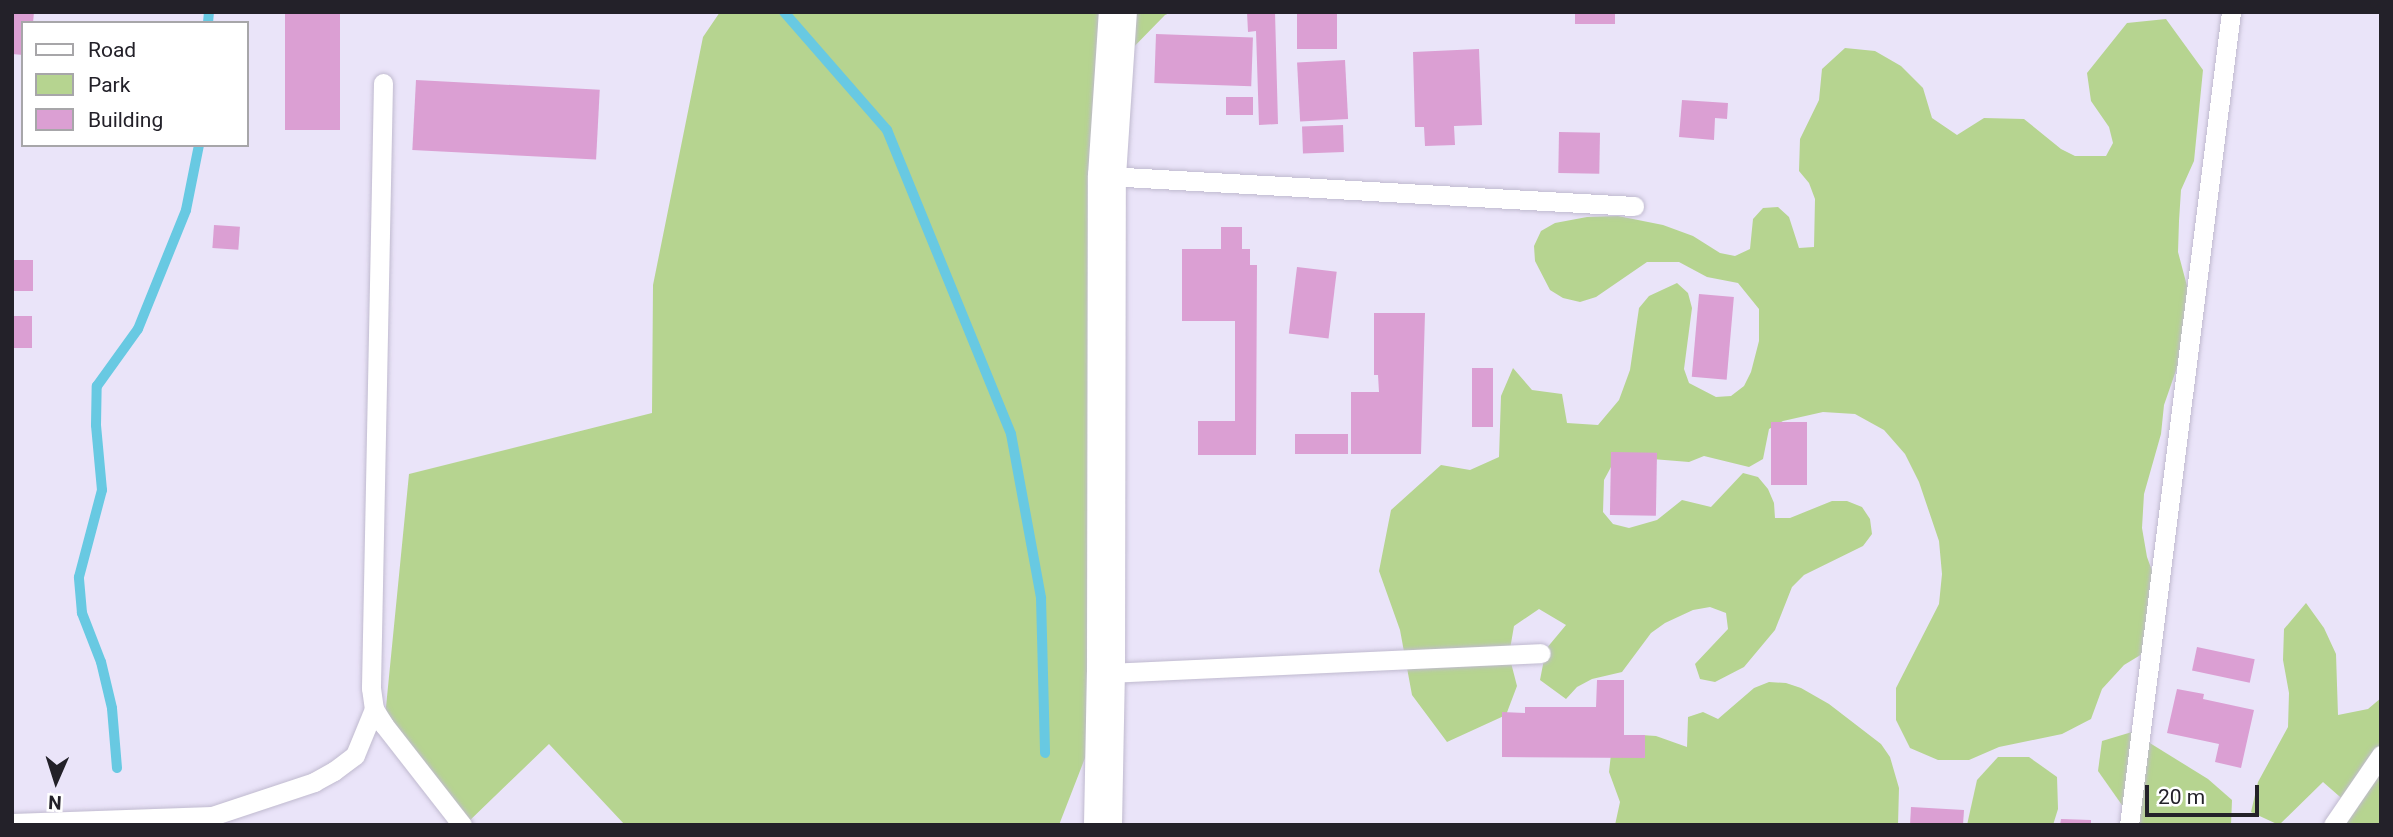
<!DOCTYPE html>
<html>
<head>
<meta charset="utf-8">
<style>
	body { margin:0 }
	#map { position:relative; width:2393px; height:837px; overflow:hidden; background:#eae4f9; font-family:Roboto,sans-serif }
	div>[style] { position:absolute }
	.green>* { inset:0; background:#b6d490 }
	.stream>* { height:10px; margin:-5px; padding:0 5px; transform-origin:5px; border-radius:5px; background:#68c9e2 }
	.building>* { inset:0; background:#db9fd3; transform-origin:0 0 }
	.roads { filter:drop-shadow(0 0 2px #c0bacf) drop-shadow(0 0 2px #c0bacf) }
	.lane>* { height:19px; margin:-9.5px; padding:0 9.5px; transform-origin:9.5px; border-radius:9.5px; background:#fff }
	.street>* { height:38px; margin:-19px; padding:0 19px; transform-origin:19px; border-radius:19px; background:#fff }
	span { translate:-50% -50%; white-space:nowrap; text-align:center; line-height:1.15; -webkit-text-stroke:5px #fff; paint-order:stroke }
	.frame { position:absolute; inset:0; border:14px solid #232129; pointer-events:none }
	.legend { position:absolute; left:21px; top:21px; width:228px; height:126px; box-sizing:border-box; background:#fff; border:2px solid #a7a6a9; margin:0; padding:9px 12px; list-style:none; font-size:21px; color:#232129 }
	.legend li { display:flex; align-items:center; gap:14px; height:35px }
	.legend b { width:35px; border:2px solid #a7a6a9 }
	.north { position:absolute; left:21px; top:746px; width:70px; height:70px; -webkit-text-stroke:5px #fff; paint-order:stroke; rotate:183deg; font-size:19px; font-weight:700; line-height:28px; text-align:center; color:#232129 }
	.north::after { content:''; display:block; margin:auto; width:24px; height:32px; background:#232129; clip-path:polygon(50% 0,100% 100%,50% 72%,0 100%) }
	.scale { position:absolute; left:2145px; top:785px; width:114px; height:32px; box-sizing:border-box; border:4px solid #232129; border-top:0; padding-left:9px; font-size:21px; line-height:24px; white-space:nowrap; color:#232129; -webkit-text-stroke:5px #fff; paint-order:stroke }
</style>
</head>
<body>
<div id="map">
	<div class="green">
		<i style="clip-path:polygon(720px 12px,1172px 12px,1165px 15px,1122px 59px,1118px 673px,1059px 825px,625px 825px,549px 744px,465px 825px,385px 717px,409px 474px,652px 413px,653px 285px,703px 37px)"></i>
		<i style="clip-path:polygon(2166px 19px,2203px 70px,2194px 161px,2181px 190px,2179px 221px,2178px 252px,2195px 316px,2164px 405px,2161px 434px,2144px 494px,2142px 528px,2147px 557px,2158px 587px,2152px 648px,2124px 665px,2102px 689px,2091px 719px,2062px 734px,1999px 747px,1969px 760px,1938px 760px,1910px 748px,1896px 720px,1896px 688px,1939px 604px,1942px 574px,1939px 541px,1919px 482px,1905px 454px,1884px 430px,1855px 414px,1823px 412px,1783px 421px,1769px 429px,1763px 459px,1749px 467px,1704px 456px,1689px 462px,1640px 458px,1611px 467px,1604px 480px,1603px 512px,1613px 524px,1629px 528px,1657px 520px,1682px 500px,1711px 507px,1743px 473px,1758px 477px,1768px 489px,1774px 503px,1775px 518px,1790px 518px,1832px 501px,1847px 501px,1862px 507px,1870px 519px,1872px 534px,1863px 546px,1804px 575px,1792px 587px,1775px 630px,1744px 667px,1715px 682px,1700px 679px,1695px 664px,1728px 629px,1726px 613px,1710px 607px,1693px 610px,1665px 623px,1651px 633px,1622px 672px,1592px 679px,1577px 687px,1566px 699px,1540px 680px,1546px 649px,1566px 625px,1539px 609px,1514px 626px,1509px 655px,1517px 686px,1506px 715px,1447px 742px,1412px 695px,1400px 630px,1379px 571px,1391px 510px,1441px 465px,1470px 470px,1499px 457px,1501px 396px,1513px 368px,1532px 390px,1562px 394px,1567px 423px,1598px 425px,1619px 400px,1630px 370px,1639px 308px,1649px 296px,1677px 283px,1688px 293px,1692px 308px,1684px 369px,1689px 383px,1716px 397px,1731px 396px,1744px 386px,1751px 372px,1759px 341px,1759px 309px,1738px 283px,1707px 277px,1679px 262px,1647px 262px,1596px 297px,1580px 302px,1563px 298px,1550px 290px,1535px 261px,1534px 246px,1541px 231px,1555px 223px,1587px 217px,1618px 216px,1663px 225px,1693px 236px,1720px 253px,1735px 256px,1750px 249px,1753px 219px,1763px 208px,1778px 207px,1789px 217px,1799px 248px,1814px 247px,1815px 199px,1809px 183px,1799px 171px,1800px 139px,1819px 100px,1822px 69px,1845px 48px,1875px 51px,1901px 66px,1923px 88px,1932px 118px,1957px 135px,1984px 118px,2024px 119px,2061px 149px,2075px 156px,2106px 156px,2113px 143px,2109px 127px,2091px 101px,2087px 73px,2127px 23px)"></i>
		<i style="clip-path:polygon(2306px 603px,2324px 628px,2336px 654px,2338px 715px,2368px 709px,2381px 698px,2381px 825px,2327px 825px,2347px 803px,2323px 782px,2279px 825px,2251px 812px,2258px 782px,2288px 727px,2289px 693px,2283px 660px,2284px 629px)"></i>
		<i style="clip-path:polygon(1769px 682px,1786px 683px,1801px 688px,1829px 704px,1881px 744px,1890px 757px,1899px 788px,1898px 825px,1615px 825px,1620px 802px,1609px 772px,1612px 745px,1625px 735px,1641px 735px,1656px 736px,1687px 747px,1688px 717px,1703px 712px,1718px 719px,1754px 688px)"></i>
		<i style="clip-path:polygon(2132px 732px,2208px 779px,2232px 800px,2231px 825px,2136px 825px,2098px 771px,2102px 741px)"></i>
		<i style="clip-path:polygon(1998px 757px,2029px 757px,2057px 777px,2058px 809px,2053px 825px,1967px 825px,1977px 780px)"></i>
	</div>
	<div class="stream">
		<i style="left:784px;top:12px;width:157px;rotate:48.9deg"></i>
		<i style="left:887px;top:130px;width:328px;rotate:67.8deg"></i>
		<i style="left:1011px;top:434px;width:167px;rotate:79.6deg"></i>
		<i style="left:1041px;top:598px;width:155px;rotate:88.5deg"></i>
		<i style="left:208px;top:23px;width:11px;rotate:-85deg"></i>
		<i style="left:117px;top:768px;width:60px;rotate:-94.8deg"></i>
		<i style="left:112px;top:708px;width:47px;rotate:-103.4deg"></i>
		<i style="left:101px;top:662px;width:53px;rotate:-111.2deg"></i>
		<i style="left:82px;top:613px;width:36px;rotate:-95deg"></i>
		<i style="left:79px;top:577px;width:90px;rotate:-75.2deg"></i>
		<i style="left:102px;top:490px;width:65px;rotate:-95.3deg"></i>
		<i style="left:96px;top:425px;width:39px;rotate:-89deg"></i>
		<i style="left:97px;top:386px;width:70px;rotate:-54.3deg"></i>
		<i style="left:138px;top:329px;width:128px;rotate:-68deg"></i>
		<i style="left:186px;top:210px;width:66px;rotate:-78.7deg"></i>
	</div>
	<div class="building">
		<i style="clip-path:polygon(12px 12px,34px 12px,33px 23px,23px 23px,23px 55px,12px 54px)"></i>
		<i style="left:285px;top:12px;width:55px;height:118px"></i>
		<i style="clip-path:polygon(1247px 12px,1275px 12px,1278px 124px,1259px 125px,1256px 31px,1248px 32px)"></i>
		<i style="left:1297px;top:12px;width:40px;height:37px"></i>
		<i style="left:1575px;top:12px;width:40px;height:12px"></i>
		<i style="left:1156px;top:34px;width:97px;height:49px;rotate:2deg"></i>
		<i style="clip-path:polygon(1479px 49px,1482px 125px,1454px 126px,1455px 145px,1425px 146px,1424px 127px,1415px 127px,1413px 52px)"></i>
		<i style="left:1345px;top:60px;width:59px;height:48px;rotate:87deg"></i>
		<i style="left:416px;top:80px;width:184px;height:70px;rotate:3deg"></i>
		<i style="left:1226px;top:97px;width:27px;height:18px"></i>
		<i style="clip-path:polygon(1682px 100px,1728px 103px,1727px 119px,1715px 118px,1714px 140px,1679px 137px)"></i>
		<i style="left:1343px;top:125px;width:27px;height:41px;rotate:88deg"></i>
		<i style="left:1559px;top:132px;width:41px;height:41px;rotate:1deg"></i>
		<i style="left:214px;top:225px;width:26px;height:23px;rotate:4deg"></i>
		<i style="clip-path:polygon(1221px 227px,1242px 227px,1242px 249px,1250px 249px,1250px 265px,1257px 265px,1256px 455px,1198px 455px,1198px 421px,1235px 421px,1235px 321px,1182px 321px,1182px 249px,1221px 249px)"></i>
		<i style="left:12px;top:260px;width:21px;height:31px"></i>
		<i style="left:1297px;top:267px;width:40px;height:67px;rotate:7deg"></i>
		<i style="left:1699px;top:294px;width:35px;height:83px;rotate:5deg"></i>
		<i style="clip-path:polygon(1374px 313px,1425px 313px,1421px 454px,1351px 454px,1351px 392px,1379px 392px,1378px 375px,1374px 375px)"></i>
		<i style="left:12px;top:316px;width:20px;height:32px"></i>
		<i style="left:1472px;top:368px;width:21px;height:59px"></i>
		<i style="left:1771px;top:422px;width:36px;height:63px"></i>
		<i style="left:1295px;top:434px;width:53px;height:20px"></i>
		<i style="left:1611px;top:452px;width:46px;height:63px;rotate:1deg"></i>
		<i style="left:2197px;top:647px;width:59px;height:24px;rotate:12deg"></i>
		<i style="clip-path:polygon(1597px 680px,1624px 680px,1624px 735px,1645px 735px,1645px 758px,1502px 757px,1502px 712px,1525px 713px,1525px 707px,1596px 707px)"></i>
		<i style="clip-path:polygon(2177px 689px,2204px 694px,2203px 699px,2254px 710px,2241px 768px,2215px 762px,2219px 744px,2167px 733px)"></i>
		<i style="clip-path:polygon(1911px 807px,1964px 810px,1963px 825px,1910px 825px)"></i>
		<i style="clip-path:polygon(2061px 819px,2091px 820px,2091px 825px,2060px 825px)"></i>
	</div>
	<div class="roads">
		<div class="lane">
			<i style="left:383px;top:83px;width:605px;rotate:91.14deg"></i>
			<i style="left:371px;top:688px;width:21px;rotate:82deg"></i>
			<i style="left:374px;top:709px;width:19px;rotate:58deg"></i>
			<i style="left:384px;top:725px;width:127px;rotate:52deg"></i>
			<i style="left:1107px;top:176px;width:528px;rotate:3.26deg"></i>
			<i style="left:1106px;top:673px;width:435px;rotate:-2.6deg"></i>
			<i style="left:12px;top:823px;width:200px;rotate:-2deg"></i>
			<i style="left:212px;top:816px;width:108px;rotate:-18.4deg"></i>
			<i style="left:314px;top:782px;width:23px;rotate:-29deg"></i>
			<i style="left:334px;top:771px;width:26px;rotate:-37deg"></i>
			<i style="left:355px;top:755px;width:50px;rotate:-67.6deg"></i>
			<i style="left:2129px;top:825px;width:819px;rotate:-82.85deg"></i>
			<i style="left:2333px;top:825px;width:85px;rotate:-55.6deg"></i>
		</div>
		<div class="street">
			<i style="left:1103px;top:825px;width:152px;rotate:-88.9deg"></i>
			<i style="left:1106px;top:673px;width:497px;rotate:-89.9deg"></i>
			<i style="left:1107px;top:176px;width:164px;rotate:-86.2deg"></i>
		</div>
	</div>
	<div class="frame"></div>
	<ul class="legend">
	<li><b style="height:9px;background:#fff"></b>Road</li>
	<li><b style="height:19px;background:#b6d490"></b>Park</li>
	<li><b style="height:19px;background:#db9fd3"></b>Building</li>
	</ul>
	<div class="north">N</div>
	<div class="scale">20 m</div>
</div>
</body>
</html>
